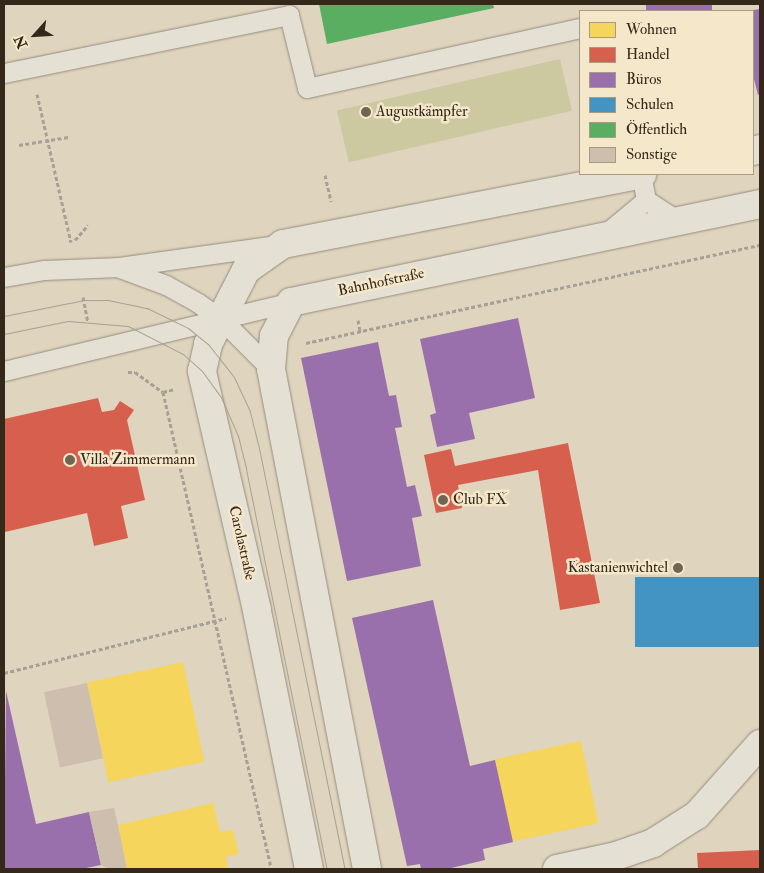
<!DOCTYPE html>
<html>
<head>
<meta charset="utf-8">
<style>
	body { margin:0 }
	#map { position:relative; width:764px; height:873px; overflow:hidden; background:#dfd4bd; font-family:"IM FELL Double Pica",serif }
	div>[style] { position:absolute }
	.green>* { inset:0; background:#ccc8a0; transform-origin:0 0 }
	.homes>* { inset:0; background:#f6d55c; transform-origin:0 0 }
	.shops>* { inset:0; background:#d6604d }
	.offices>* { inset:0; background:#9970ab; transform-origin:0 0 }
	.schools>* { inset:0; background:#4393c3; transform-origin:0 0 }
	.public>* { inset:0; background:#5aae61 }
	.building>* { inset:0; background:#cebeae; transform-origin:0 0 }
	.path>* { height:3px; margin-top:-1.5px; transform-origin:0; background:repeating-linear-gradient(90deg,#a6a096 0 4px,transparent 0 6.5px) }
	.roads { filter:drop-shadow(0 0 1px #948c7e) drop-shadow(0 0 1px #948c7e) }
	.lane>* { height:19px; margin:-9.5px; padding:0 9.5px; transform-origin:9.5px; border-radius:9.5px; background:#e5e0d4 }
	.street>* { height:28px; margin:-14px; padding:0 14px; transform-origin:14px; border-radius:14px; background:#e5e0d4 }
	.secondary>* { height:28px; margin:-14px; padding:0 14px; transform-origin:14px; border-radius:14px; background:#e5e0d4 }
	.tram>* { height:1px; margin:-0.5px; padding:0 0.5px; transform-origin:0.5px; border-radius:0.5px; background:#a6a096 }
	.dots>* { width:14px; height:14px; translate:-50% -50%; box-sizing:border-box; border:2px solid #f4e7ca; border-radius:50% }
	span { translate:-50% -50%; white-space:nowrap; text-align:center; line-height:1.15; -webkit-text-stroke:5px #f4e7ca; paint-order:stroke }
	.poi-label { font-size:15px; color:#34281a }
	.left { translate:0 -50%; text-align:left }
	.right { translate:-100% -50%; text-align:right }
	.street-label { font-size:15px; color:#34281a }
	.frame { position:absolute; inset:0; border:5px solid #34281a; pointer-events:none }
	.legend { position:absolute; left:579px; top:10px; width:175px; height:165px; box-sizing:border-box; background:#f4e7ca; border:1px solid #a79b84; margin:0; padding:6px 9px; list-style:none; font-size:15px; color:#34281a }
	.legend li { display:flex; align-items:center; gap:10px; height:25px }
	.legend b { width:25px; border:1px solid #a79b84 }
	.north { position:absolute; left:10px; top:10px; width:50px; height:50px; -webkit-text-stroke:4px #f4e7ca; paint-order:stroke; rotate:244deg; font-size:14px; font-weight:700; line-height:20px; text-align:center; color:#34281a }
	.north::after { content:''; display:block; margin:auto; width:18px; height:22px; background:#34281a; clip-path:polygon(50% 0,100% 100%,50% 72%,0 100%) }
</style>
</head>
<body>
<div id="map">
	<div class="green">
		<i style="left:560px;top:59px;width:53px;height:229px;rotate:77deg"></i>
	</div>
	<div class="homes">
		<i style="left:183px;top:662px;width:102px;height:98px;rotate:78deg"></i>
		<i style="left:581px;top:741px;width:84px;height:88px;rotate:78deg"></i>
		<i style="clip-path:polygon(213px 803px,220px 832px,233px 830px,239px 854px,226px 857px,228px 869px,127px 869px,118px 825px)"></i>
	</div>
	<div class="shops">
		<i style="clip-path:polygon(98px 398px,102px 412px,114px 410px,120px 401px,134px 410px,127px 420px,145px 500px,121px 506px,128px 538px,94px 546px,87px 513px,5px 532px,4px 419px)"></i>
		<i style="clip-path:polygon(568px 443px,600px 603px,560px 610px,538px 470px,458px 485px,462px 508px,436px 513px,424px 455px,451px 449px,455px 466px)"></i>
		<i style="clip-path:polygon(760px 850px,760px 869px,698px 869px,697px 853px)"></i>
	</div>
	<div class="offices">
		<i style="left:646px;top:4px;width:66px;height:7px"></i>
		<i style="clip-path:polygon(760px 9px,760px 94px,758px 95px,753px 75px,753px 10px)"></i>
		<i style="clip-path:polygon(518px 318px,535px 398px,469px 413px,475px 439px,437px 447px,430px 415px,436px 413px,420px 339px)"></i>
		<i style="clip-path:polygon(378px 342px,389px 396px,396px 395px,402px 427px,395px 428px,407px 487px,415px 485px,422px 516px,412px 518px,421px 566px,347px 581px,301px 358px)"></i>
		<i style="clip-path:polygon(433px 600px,470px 766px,495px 760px,513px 842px,483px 849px,485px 860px,447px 869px,421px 869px,420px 864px,407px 866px,352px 618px)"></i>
		<i style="clip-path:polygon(6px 691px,36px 824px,89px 812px,101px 865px,81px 869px,4px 869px)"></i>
	</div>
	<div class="schools">
		<i style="left:760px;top:577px;width:70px;height:125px;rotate:90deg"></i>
	</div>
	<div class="public">
		<i style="clip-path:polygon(319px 4px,493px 4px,494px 8px,327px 44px)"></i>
	</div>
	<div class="building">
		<i style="left:87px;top:683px;width:77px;height:44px;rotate:78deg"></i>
		<i style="clip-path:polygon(114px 808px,118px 825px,127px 869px,109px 869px,101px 865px,89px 812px)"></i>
	</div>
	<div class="path">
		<i style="left:37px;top:94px;width:152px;rotate:77.1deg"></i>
		<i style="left:19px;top:145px;width:50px;rotate:-9.3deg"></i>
		<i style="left:325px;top:175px;width:27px;rotate:77deg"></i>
		<i style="left:75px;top:240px;width:20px;rotate:-49deg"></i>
		<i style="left:83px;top:297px;width:25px;rotate:79deg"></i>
		<i style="left:358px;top:320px;width:11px;rotate:80deg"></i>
		<i style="left:306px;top:343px;width:464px;rotate:-12.2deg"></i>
		<i style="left:128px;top:372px;width:7px"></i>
		<i style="left:135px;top:372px;width:34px;rotate:36deg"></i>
		<i style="left:163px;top:392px;width:12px;rotate:-14deg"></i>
		<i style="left:163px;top:392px;width:489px;rotate:77.2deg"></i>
		<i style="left:4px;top:673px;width:229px;rotate:-13.9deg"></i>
	</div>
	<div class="roads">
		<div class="lane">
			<i style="left:4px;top:73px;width:291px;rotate:-11.5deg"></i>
			<i style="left:289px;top:15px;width:75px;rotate:76.1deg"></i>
			<i style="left:307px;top:88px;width:280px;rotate:-12.4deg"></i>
			<i style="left:641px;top:174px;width:26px;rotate:79deg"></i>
			<i style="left:646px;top:200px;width:38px;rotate:33deg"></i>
			<i style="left:604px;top:235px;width:55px;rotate:-39.8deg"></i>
			<i style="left:120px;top:268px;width:49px;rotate:20.3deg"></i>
			<i style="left:166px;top:285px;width:37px;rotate:29deg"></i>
			<i style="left:198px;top:303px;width:28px;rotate:35deg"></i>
			<i style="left:221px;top:319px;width:71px;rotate:45deg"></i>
			<i style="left:4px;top:277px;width:41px;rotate:-9.9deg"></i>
			<i style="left:44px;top:270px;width:75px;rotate:-2.3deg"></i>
			<i style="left:119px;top:267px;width:160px;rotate:-7.9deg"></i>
			<i style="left:4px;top:371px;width:295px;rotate:-13.5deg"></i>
		</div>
		<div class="street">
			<i style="left:557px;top:869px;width:60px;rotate:-12.4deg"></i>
			<i style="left:616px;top:856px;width:39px;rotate:-19deg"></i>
			<i style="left:653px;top:843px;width:52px;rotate:-32.5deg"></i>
			<i style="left:697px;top:815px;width:95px;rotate:-48.4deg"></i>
		</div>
		<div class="secondary">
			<i style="left:753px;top:151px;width:7px;rotate:-16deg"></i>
			<i style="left:309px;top:869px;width:264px;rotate:-101.4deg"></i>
			<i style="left:257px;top:610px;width:245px;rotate:-103deg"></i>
			<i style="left:202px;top:371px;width:28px;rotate:-77deg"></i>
			<i style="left:208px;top:344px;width:83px;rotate:-62.8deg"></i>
			<i style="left:246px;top:270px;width:45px;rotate:-35.1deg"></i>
			<i style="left:283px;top:244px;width:366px;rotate:-11deg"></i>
			<i style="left:367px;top:869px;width:509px;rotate:-100.87deg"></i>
			<i style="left:271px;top:369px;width:33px;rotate:-85deg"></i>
			<i style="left:274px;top:336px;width:38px;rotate:-63deg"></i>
			<i style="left:291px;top:302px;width:479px;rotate:-11.8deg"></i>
		</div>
	</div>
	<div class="tram">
		<i style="left:4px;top:316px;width:82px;rotate:-11.3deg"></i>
		<i style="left:84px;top:300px;width:24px"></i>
		<i style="left:108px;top:300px;width:40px;rotate:12deg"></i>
		<i style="left:147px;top:308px;width:46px;rotate:26deg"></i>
		<i style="left:188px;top:328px;width:26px;rotate:39deg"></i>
		<i style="left:208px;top:344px;width:42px;rotate:51.8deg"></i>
		<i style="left:234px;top:377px;width:38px;rotate:65deg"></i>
		<i style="left:250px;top:412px;width:37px;rotate:76deg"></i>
		<i style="left:259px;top:448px;width:430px;rotate:78.5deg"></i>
		<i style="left:4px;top:334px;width:65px;rotate:-11.5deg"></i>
		<i style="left:68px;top:321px;width:60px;rotate:4.8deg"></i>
		<i style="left:128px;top:326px;width:62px;rotate:27deg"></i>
		<i style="left:183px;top:354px;width:25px;rotate:42deg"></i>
		<i style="left:202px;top:371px;width:32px;rotate:54deg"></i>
		<i style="left:221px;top:397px;width:43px;rotate:66.4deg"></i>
		<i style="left:238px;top:436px;width:34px;rotate:76deg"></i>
		<i style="left:246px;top:469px;width:408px;rotate:78.6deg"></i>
	</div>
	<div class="dots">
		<i style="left:366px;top:112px;background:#706453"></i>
		<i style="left:70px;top:460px;background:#706453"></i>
		<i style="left:443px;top:500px;background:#706453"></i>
		<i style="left:678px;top:568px;background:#706453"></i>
	</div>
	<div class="poi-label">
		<span class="left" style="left:376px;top:112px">Augustkämpfer</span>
		<span class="left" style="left:80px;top:460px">Villa Zimmermann</span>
		<span class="left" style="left:453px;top:500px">Club FX</span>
		<span class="right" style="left:668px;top:568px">Kastanienwichtel</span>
	</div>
	<div class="street-label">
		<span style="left:381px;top:282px;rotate:-12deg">Bahnhofstraße</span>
		<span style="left:242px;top:543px;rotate:77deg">Carolastraße</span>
	</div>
	<div class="frame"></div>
	<ul class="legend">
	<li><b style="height:14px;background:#f6d55c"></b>Wohnen</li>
	<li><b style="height:14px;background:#d6604d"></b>Handel</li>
	<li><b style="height:14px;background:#9970ab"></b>Büros</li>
	<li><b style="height:14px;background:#4393c3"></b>Schulen</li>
	<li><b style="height:14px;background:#5aae61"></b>Öffentlich</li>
	<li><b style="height:14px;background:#cebeae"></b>Sonstige</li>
	</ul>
	<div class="north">N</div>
</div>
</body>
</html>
